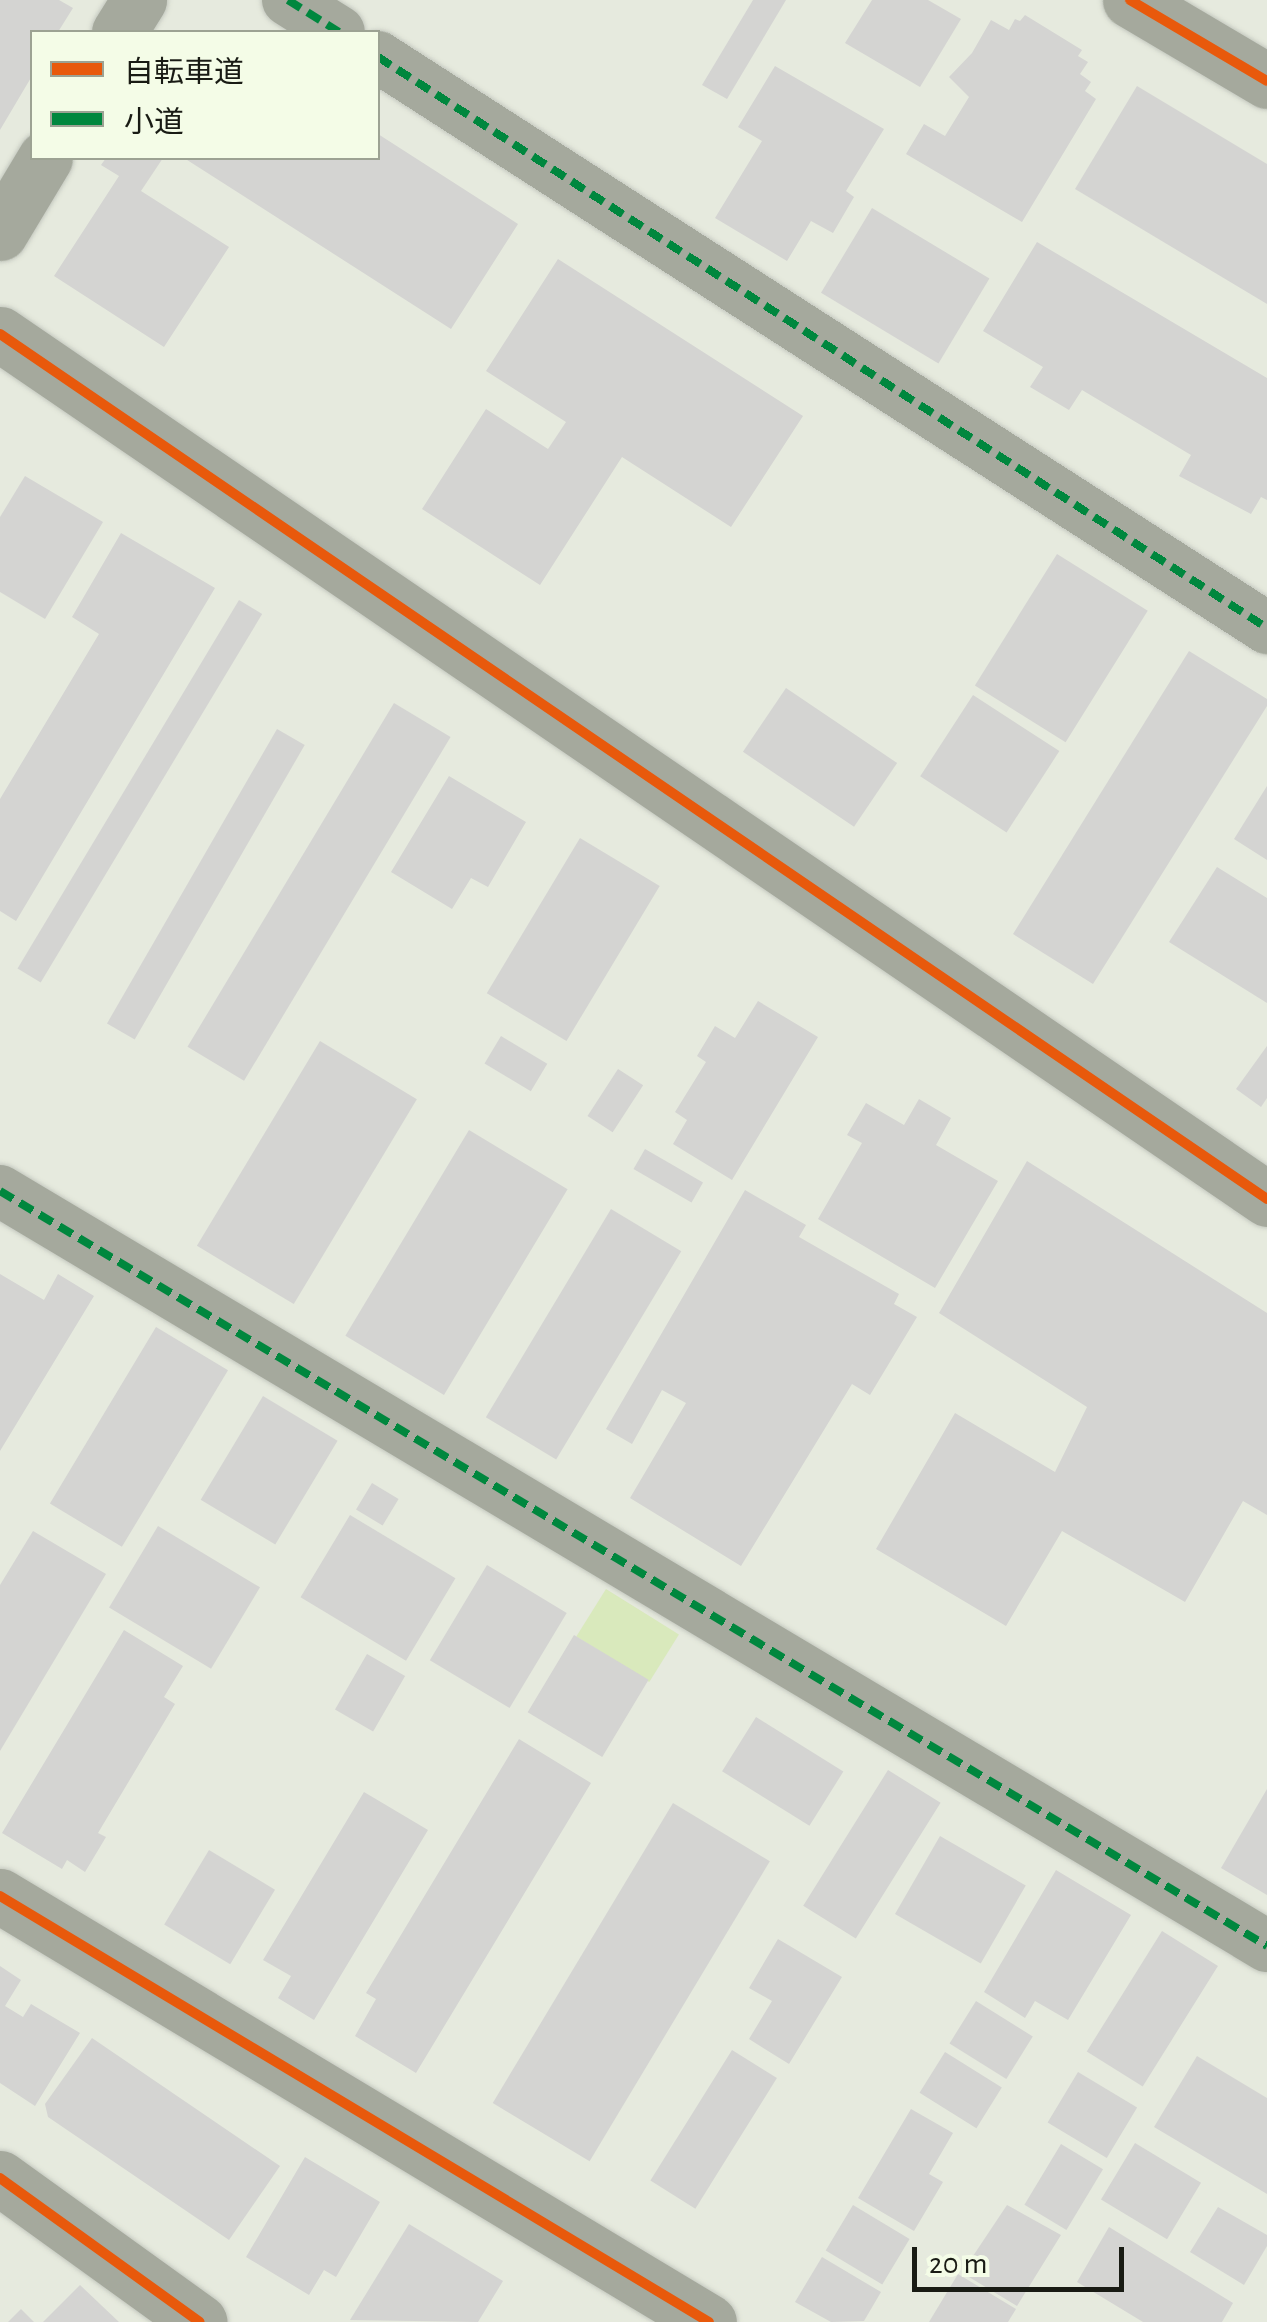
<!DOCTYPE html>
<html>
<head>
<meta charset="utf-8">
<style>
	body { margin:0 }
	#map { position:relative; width:1267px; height:2322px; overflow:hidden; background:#e6eade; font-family:"Alegreya Sans","Noto Sans JP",sans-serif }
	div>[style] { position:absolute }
	.green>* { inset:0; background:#d9e9bc; transform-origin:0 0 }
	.building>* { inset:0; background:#d4d4d2; transform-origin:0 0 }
	.roads { filter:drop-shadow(0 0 2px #c4c8bf) drop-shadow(0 0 2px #c4c8bf) }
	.pedestrian>* { height:52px; margin:-26px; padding:0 26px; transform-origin:26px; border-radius:26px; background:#a5a99d }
	.minor>* { height:55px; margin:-27.5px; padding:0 27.5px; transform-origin:27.5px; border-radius:27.5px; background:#a5a99d }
	.tertiary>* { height:55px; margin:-27.5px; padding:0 27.5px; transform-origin:27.5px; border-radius:27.5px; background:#a5a99d }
	.quiet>* { height:8px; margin-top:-4px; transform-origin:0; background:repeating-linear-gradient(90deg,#00873e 0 15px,transparent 0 23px) }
	.cycleway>* { height:10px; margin:-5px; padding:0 5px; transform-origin:5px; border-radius:5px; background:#e8590c }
	span { translate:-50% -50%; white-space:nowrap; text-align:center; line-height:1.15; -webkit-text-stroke:9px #f4fce7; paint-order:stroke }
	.legend { position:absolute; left:30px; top:30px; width:350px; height:130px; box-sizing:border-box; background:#f4fce7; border:2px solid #9ca293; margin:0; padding:12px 18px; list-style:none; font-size:30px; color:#191b14 }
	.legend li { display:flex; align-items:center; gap:20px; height:50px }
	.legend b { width:50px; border:2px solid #9ca293 }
	.scale { position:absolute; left:912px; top:2247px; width:212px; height:45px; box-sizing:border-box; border:5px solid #191b14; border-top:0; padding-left:12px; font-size:30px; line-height:35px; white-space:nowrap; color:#191b14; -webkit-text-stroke:8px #f4fce7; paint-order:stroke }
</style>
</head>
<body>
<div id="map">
	<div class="green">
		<i style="left:606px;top:1589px;width:86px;height:56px;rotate:32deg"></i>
	</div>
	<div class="building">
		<i style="clip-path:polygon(0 0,59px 0,73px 8px,58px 32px,32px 32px,32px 76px,0 130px)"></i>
		<i style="clip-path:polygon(753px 0,786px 0,727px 99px,702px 85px)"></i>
		<i style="clip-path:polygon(872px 0,928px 0,961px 19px,920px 87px,845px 43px)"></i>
		<i style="clip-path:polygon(1025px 15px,1082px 50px,1078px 56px,1088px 62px,1080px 74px,1091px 82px,1085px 91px,1096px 99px,1022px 222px,906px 154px,924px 124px,945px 136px,969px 97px,949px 77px,972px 53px,991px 20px,1009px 30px,1015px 19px,1020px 21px)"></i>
		<i style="clip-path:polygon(775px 66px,884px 129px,846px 191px,854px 197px,833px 233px,811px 221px,787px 261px,715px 218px,762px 141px,738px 127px)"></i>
		<i style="clip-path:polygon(1137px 86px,1267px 164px,1267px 304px,1075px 189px)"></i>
		<i style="clip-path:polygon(378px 134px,518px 224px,451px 329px,184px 158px,378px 158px)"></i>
		<i style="clip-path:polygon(106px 158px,163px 158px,141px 191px,229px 247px,164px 347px,54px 276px,119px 176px,101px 165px)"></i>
		<i style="left:872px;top:208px;width:137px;height:99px;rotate:31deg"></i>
		<i style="clip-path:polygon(1037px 242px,1267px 378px,1267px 500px,1261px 497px,1251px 514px,1179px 476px,1191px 455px,1082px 390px,1069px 410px,1030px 387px,1043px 367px,983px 331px)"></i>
		<i style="clip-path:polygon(558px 259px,803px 416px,731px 527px,622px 457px,540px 585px,422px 509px,486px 409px,548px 449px,566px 422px,486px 371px)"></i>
		<i style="clip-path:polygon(25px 476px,103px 522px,45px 619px,0 592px,0 517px)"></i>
		<i style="clip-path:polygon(121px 533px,215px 588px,16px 921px,0 911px,0 799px,99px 634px,72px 617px)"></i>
		<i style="left:1057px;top:554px;width:107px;height:155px;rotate:32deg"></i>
		<i style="left:239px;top:600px;width:27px;height:430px;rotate:31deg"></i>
		<i style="clip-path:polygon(1189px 651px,1267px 699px,1267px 706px,1093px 984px,1013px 934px)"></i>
		<i style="left:786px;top:688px;width:134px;height:77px;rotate:34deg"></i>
		<i style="left:973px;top:695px;width:103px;height:97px;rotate:33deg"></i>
		<i style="left:394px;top:703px;width:66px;height:401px;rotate:31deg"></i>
		<i style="left:277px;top:729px;width:32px;height:340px;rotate:30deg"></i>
		<i style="clip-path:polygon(449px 776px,526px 822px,488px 887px,471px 878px,452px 909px,391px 872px)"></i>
		<i style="clip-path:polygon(1267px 786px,1267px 860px,1234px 839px)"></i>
		<i style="left:580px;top:838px;width:93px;height:181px;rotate:31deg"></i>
		<i style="clip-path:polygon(1217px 867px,1267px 898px,1267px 1003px,1169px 942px)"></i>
		<i style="clip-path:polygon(758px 1001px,818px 1037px,732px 1180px,673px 1144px,687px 1120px,675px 1112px,706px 1062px,697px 1056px,715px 1026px,735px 1038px)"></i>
		<i style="left:501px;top:1036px;width:54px;height:32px;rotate:31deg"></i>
		<i style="left:320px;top:1041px;width:113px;height:239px;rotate:31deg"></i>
		<i style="clip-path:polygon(1267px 1046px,1267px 1098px,1261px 1107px,1236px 1089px)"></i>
		<i style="left:618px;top:1069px;width:30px;height:56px;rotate:33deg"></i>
		<i style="clip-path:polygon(919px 1099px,951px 1118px,936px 1145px,998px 1181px,935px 1288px,818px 1219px,862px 1143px,847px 1135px,866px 1103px,904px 1125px)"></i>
		<i style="left:469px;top:1130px;width:115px;height:240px;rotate:31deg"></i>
		<i style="left:645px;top:1149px;width:67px;height:23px;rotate:30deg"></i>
		<i style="clip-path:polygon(1027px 1161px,1267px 1313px,1267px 1515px,1243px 1501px,1185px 1602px,1062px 1531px,1006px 1626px,876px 1549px,955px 1413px,1055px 1472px,1087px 1407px,939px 1313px)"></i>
		<i style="clip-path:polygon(745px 1190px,806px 1225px,799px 1237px,899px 1294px,894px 1304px,917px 1317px,870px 1395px,852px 1384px,741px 1566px,630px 1498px,686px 1403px,662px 1390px,632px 1444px,606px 1429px)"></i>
		<i style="left:611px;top:1209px;width:82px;height:243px;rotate:31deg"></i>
		<i style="clip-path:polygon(0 1274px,44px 1300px,58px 1274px,94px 1296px,0 1451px)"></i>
		<i style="left:156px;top:1327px;width:84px;height:206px;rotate:31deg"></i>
		<i style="left:263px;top:1396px;width:87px;height:121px;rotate:31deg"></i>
		<i style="left:372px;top:1483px;width:31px;height:31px;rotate:31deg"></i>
		<i style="left:350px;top:1515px;width:123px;height:96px;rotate:31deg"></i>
		<i style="left:158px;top:1526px;width:119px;height:95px;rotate:31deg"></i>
		<i style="clip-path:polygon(33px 1531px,106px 1574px,0 1751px,0 1585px)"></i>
		<i style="left:487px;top:1565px;width:93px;height:111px;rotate:31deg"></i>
		<i style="clip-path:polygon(124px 1630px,183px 1666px,164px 1697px,175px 1704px,98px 1833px,106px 1837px,85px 1872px,67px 1860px,62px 1869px,2px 1833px)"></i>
		<i style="left:574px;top:1635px;width:87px;height:90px;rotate:31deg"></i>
		<i style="left:367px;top:1654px;width:44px;height:64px;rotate:30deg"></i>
		<i style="left:756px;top:1717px;width:103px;height:64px;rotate:32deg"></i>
		<i style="clip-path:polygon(519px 1739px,591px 1783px,416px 2073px,355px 2036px,376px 1999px,366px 1993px)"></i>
		<i style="left:888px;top:1770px;width:62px;height:160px;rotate:32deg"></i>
		<i style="clip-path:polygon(1267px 1789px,1267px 1895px,1221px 1868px)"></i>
		<i style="clip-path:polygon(364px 1792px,428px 1830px,314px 2020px,278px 1998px,291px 1976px,263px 1960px)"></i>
		<i style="left:673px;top:1803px;width:113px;height:350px;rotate:31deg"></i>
		<i style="left:940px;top:1836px;width:99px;height:90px;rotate:30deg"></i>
		<i style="left:209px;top:1850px;width:77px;height:87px;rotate:31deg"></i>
		<i style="clip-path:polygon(1056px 1870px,1131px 1915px,1068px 2020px,1035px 2001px,1025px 2018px,984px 1992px)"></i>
		<i style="left:1162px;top:1931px;width:66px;height:142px;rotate:32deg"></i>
		<i style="clip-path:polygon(778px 1939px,842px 1977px,789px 2064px,749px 2039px,772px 2001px,749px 1988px)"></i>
		<i style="clip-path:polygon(0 1966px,21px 1980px,5px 2006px,23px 2017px,31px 2004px,80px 2033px,35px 2106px,0 2083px)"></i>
		<i style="left:976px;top:2001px;width:67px;height:50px;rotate:32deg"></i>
		<i style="clip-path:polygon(92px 2038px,280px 2166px,229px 2240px,48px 2117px,45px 2104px)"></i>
		<i style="left:732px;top:2050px;width:53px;height:154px;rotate:32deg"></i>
		<i style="left:945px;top:2052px;width:67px;height:48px;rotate:32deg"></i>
		<i style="clip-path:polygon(1197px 2056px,1267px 2098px,1267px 2194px,1154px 2127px)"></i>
		<i style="left:1078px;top:2072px;width:69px;height:59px;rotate:31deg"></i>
		<i style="clip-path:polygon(911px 2109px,953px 2133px,929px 2174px,943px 2182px,914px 2231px,858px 2198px)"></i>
		<i style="left:1135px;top:2143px;width:77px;height:66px;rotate:31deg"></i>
		<i style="left:1061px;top:2144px;width:49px;height:71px;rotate:31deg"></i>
		<i style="clip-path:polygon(305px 2157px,380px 2202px,336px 2277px,324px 2270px,309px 2295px,246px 2257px)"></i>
		<i style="left:853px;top:2205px;width:66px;height:53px;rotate:31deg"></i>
		<i style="clip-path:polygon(1007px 2205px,1061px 2235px,1017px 2306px,969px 2277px,980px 2259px,973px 2256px)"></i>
		<i style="clip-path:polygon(1218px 2207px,1267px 2235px,1267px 2246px,1244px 2285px,1190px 2252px)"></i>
		<i style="clip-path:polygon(409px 2224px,503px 2281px,478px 2322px,350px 2320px)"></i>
		<i style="clip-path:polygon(1109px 2227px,1233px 2303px,1222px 2322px,1143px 2322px,1077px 2282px)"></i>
		<i style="clip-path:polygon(822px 2257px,881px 2292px,864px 2321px,831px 2322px,795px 2302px)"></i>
		<i style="clip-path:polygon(958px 2274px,1016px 2309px,1008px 2322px,929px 2322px)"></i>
		<i style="clip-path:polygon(80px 2285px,119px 2322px,43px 2322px)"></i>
		<i style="clip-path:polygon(21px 2309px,34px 2322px,8px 2322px)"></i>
	</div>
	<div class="roads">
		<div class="pedestrian">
			<i style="left:288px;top:0;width:60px;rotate:32.1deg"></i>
			<i style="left:378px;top:57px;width:1057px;rotate:32.71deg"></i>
			<i style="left:0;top:1191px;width:1475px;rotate:30.79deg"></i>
		</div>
		<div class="minor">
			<i style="left:1130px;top:0;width:159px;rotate:30.6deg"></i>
			<i style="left:119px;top:32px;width:38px;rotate:-58deg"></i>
			<i style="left:0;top:233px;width:87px;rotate:-59deg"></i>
			<i style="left:0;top:334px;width:1534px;rotate:34.32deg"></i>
			<i style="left:0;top:2178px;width:246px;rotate:35.8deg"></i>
		</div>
		<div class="tertiary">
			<i style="left:0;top:1896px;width:827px;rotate:31deg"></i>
		</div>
	</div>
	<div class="quiet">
		<i style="left:288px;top:0;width:60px;rotate:32.1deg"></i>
		<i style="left:378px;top:57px;width:1057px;rotate:32.71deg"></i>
		<i style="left:0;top:1191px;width:1475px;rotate:30.79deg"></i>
	</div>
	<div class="cycleway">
		<i style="left:1130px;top:0;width:159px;rotate:30.6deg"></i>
		<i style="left:0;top:334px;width:1534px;rotate:34.32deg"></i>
		<i style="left:0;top:1896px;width:827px;rotate:31deg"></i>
		<i style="left:0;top:2178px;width:246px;rotate:35.8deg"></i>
	</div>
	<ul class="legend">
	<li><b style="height:12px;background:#e8590c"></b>自転車道</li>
	<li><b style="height:12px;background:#00873e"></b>小道</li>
	</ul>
	<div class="scale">20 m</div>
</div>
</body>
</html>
